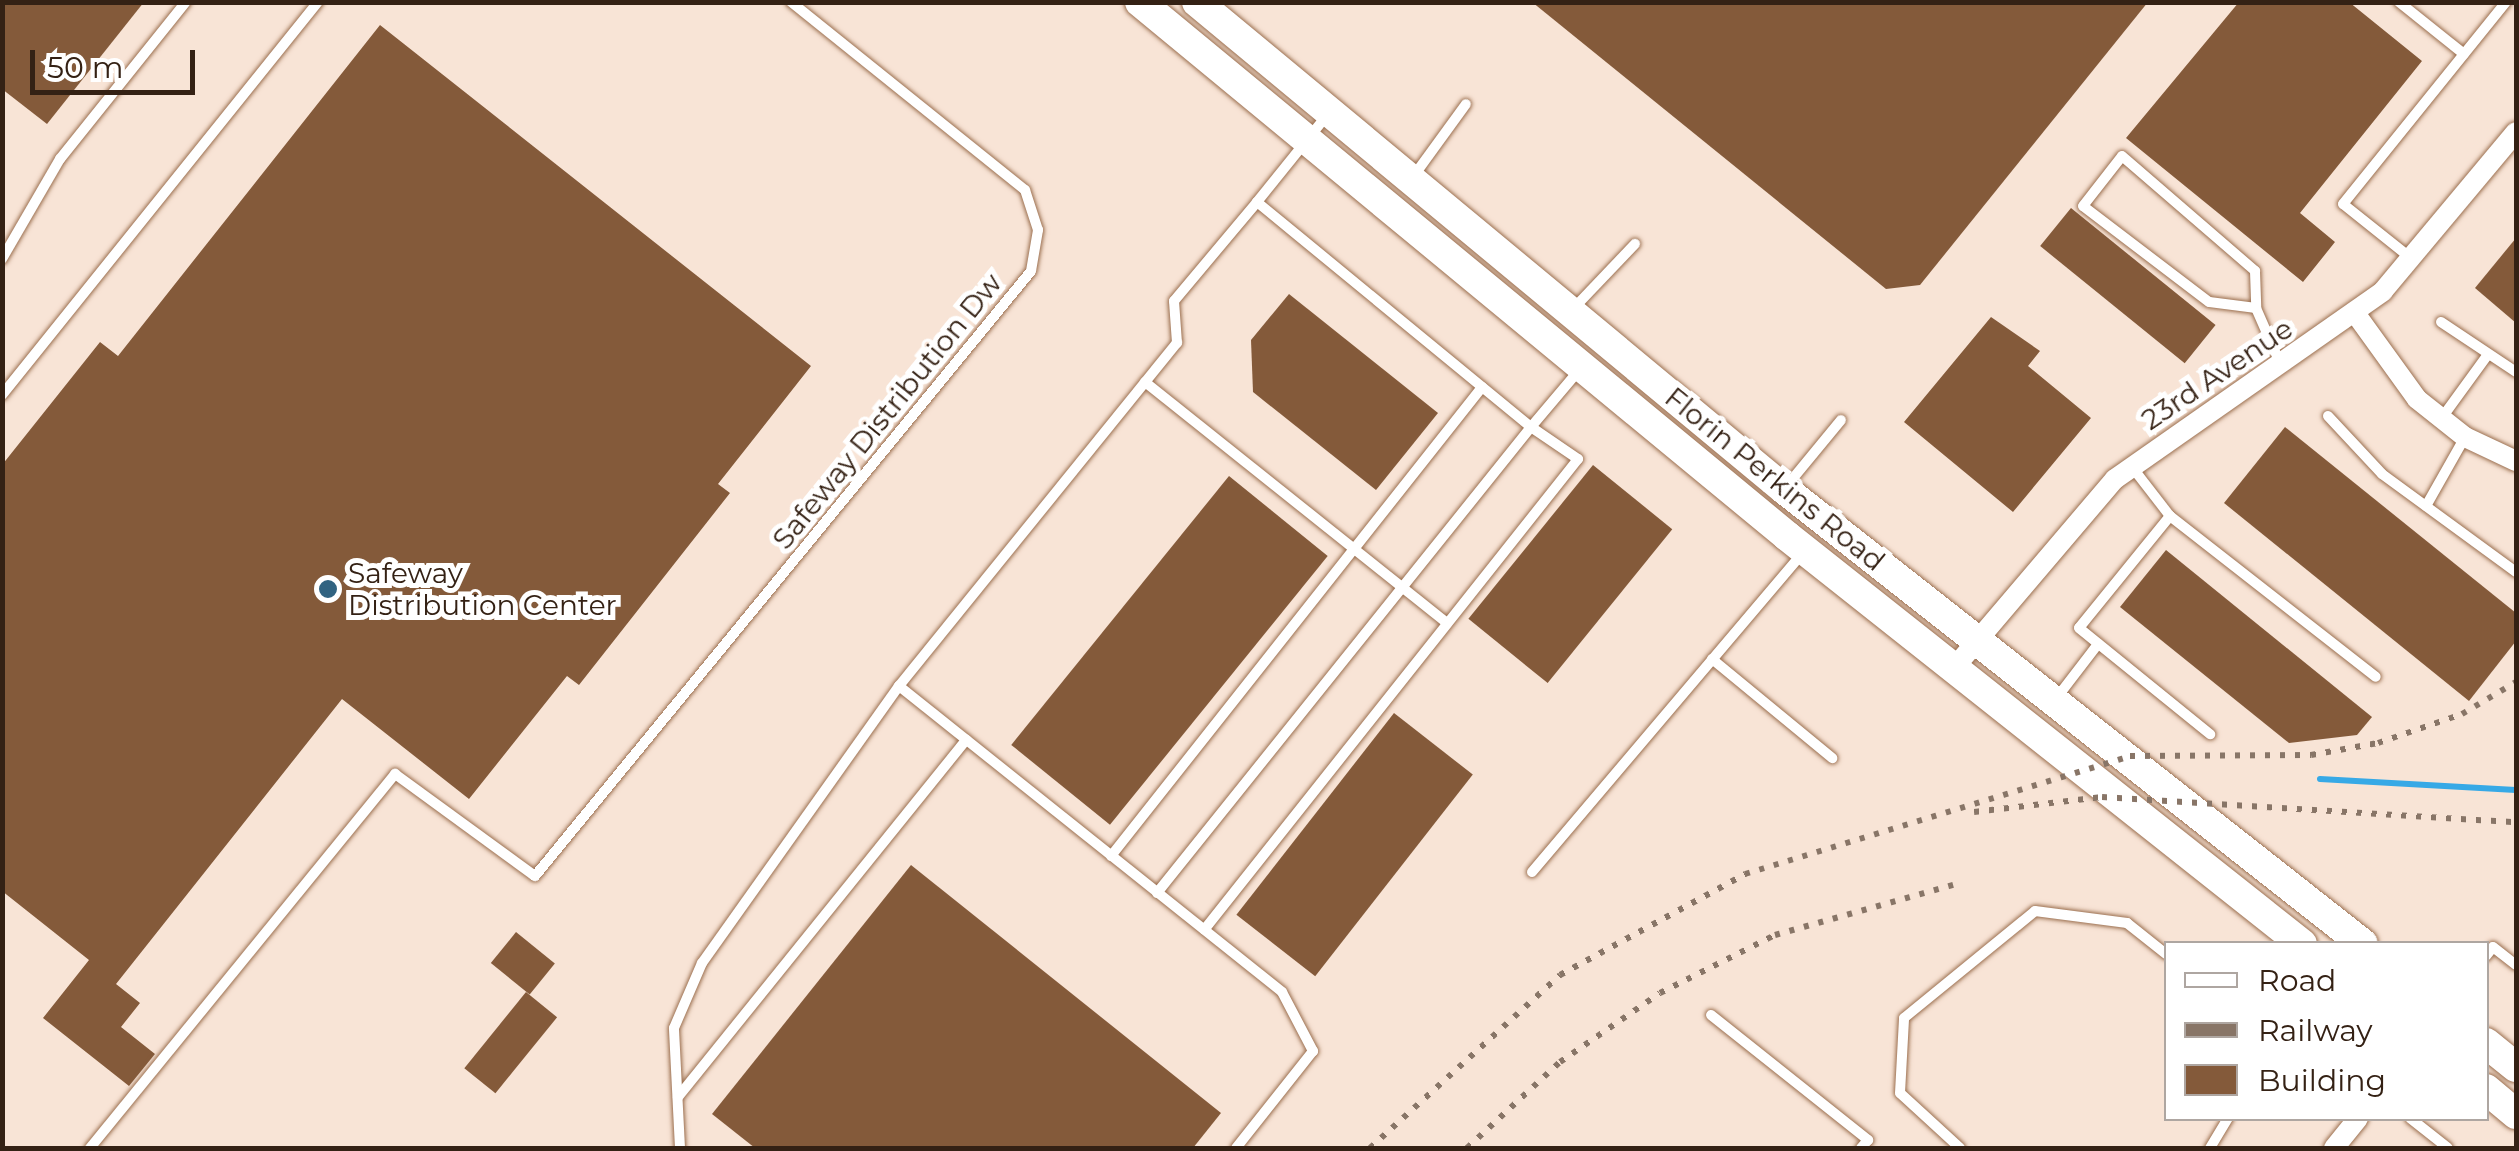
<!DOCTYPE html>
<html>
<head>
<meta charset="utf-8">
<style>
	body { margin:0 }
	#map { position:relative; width:2519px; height:1151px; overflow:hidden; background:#f8e4d6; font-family:Montserrat,sans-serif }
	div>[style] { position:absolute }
	.stream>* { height:6px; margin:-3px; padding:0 3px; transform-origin:3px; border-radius:3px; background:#37a9e6 }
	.building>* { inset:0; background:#845a3a; transform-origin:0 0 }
	.roads { filter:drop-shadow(0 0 2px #9b6f4f) drop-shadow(0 0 2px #9b6f4f) }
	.lane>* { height:10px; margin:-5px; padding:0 5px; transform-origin:5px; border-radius:5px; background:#fff }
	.street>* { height:20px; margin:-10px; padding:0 10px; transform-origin:10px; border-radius:10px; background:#fff }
	.secondary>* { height:30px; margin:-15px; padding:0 15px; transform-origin:15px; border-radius:15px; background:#fff }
	.rail>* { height:6px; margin-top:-3px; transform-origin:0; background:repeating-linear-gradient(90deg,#887567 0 5px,transparent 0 15px) }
	.dots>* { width:28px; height:28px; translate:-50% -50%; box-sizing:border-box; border:5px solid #fff; border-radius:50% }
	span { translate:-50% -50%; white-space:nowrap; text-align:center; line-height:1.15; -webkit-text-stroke:10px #fff; paint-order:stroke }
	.street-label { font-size:28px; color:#342114 }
	.poi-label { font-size:28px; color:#342114 }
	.left { translate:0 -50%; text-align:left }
	.frame { position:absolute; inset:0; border:5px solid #342114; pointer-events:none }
	.legend { position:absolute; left:2164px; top:941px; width:325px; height:180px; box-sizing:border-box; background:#fff; border:2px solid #aea6a1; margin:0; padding:12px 18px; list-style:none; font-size:30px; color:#342114 }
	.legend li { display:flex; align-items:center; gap:20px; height:50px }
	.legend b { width:50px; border:2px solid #aea6a1 }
	.scale { position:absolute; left:30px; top:50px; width:165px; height:45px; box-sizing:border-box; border:5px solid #342114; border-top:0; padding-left:12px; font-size:30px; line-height:35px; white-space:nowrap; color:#342114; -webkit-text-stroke:8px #fff; paint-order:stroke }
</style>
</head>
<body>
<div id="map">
	<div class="stream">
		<i style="left:2320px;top:779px;width:196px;rotate:3.2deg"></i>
	</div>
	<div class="building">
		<i style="clip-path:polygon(2px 2px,144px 2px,47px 124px,2px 89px)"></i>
		<i style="clip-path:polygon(1532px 2px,2148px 2px,1920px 285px,1886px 289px)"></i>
		<i style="clip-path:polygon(2239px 2px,2349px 2px,2422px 61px,2300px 213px,2335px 242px,2303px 282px,2126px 138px)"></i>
		<i style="clip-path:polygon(380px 25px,811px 366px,718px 484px,730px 493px,579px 685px,567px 676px,469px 799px,342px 699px,116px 984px,140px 1003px,121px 1027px,155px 1054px,129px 1086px,43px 1018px,89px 960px,2px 891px,2px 465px,100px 342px,118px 356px)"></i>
		<i style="left:2071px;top:208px;width:186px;height:49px;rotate:39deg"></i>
		<i style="clip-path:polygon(2516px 238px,2516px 323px,2475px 288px)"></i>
		<i style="clip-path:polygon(1289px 294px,1438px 413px,1376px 490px,1253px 392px,1251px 340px)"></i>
		<i style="clip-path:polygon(1991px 317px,2040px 351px,2028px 366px,2091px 418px,2013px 512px,1904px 422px)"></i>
		<i style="clip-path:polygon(2285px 427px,2516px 613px,2516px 641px,2469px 701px,2224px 503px)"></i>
		<i style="left:1593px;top:465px;width:102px;height:198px;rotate:39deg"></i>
		<i style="left:1229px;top:476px;width:127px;height:346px;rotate:39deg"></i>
		<i style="clip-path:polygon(2166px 550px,2372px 717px,2357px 735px,2289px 743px,2120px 607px)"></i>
		<i style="left:1394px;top:713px;width:100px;height:256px;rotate:38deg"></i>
		<i style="clip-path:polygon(911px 865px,1221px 1113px,1193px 1148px,755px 1148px,712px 1114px)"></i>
		<i style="left:516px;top:932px;width:50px;height:40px;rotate:39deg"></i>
		<i style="left:526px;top:992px;width:40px;height:98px;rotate:39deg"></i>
	</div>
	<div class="roads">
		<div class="lane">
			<i style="left:2399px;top:2px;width:83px;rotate:38.7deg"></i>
			<i style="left:1413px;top:177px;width:90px;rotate:-54deg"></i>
			<i style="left:1257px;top:202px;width:113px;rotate:-51.1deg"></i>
			<i style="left:2px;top:259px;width:116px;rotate:-59.9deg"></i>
			<i style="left:60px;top:159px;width:201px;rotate:-51.3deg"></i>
			<i style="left:2412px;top:259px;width:88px;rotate:-141.4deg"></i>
			<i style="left:2343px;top:204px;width:260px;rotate:-51.1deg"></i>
			<i style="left:2256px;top:308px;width:47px;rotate:-172.7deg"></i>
			<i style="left:2209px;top:302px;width:158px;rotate:-142.7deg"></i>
			<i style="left:2083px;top:206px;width:63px;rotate:-52deg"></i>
			<i style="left:2122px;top:156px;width:176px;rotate:40.8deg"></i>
			<i style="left:2255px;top:271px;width:37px;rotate:88deg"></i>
			<i style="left:2256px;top:308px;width:60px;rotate:66.4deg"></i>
			<i style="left:1573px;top:309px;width:90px;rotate:-46.4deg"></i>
			<i style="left:2441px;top:322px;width:90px;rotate:33.7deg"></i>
			<i style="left:1145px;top:382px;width:386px;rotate:38.6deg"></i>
			<i style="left:2px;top:395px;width:504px;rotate:-51.2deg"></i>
			<i style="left:2328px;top:416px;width:79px;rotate:47deg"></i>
			<i style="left:2382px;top:474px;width:166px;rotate:36.2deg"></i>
			<i style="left:2441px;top:419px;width:77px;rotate:-54deg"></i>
			<i style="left:2132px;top:467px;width:62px;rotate:52.2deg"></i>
			<i style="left:2170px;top:516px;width:261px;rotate:38deg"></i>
			<i style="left:1785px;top:488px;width:88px;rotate:-50.5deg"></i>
			<i style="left:2426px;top:506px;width:79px;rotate:-60.5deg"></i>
			<i style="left:2170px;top:516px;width:144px;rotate:129.1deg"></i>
			<i style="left:2079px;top:628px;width:169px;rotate:39deg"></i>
			<i style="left:1712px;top:659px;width:156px;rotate:39.5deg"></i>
			<i style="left:899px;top:686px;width:490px;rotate:38.6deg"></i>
			<i style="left:1282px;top:992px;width:67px;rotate:62.3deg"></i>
			<i style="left:1313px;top:1051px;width:124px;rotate:128.4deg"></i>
			<i style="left:2055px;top:700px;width:71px;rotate:-52.5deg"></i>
			<i style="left:1111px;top:856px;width:598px;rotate:-51.65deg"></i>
			<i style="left:1532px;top:872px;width:421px;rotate:-49.7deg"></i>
			<i style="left:1157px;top:893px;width:598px;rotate:-51.25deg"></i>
			<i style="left:1531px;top:427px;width:57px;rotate:34.2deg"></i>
			<i style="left:1578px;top:459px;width:601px;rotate:128.45deg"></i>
			<i style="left:2486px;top:956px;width:11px;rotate:-52deg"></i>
			<i style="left:2493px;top:947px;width:29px;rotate:38deg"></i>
			<i style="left:1711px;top:1015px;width:201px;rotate:38.5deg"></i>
			<i style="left:1868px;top:1140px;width:11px;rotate:131deg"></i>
			<i style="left:678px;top:1097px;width:459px;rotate:-51.1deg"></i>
			<i style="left:2410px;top:1118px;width:48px;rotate:38.3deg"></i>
			<i style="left:90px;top:1148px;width:483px;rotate:-50.8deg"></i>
			<i style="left:395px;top:774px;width:173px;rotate:36.1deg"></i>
			<i style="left:535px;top:876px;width:782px;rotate:-50.65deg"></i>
			<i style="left:1031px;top:271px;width:42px;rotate:-80.3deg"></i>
			<i style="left:1038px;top:230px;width:42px;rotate:-108deg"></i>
			<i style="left:1025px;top:190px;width:300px;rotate:-141.2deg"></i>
			<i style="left:680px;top:1148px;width:120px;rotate:-92.9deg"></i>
			<i style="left:674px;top:1028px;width:71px;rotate:-66.7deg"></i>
			<i style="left:702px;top:963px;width:340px;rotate:-54.6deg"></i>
			<i style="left:899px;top:686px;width:442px;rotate:-51deg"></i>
			<i style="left:1177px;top:343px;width:42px;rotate:-94.1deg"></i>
			<i style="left:1174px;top:301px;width:129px;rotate:-50deg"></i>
			<i style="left:1257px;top:202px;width:355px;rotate:39.4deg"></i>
			<i style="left:1531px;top:427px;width:76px;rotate:-49.8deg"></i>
			<i style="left:1960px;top:1148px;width:81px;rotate:-137.5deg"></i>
			<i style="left:1900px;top:1093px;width:75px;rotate:-86.9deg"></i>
			<i style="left:1904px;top:1018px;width:169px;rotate:-39.2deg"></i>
			<i style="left:2035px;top:911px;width:93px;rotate:7.4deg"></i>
			<i style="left:2127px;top:923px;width:50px;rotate:38.5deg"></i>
			<i style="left:2210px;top:1148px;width:35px;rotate:-59deg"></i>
		</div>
		<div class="street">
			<i style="left:2355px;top:313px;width:106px;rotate:54.2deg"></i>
			<i style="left:2417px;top:399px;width:61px;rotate:38.4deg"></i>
			<i style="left:2465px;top:437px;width:56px;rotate:25.2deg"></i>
			<i style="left:1954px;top:668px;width:248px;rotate:-49.6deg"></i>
			<i style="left:2115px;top:479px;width:327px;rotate:-35deg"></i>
			<i style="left:2383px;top:291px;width:207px;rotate:-50.1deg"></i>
			<i style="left:2334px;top:1148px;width:38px;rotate:-51deg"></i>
		</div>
		<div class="secondary">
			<i style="left:1140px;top:2px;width:839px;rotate:39.53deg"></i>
			<i style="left:1787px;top:536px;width:657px;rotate:38.39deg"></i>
			<i style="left:1197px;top:2px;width:763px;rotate:39.68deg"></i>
			<i style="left:1784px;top:489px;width:736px;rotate:38.16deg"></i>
			<i style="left:2486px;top:1043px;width:38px;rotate:39deg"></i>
			<i style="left:2486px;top:1089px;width:39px;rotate:40deg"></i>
		</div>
	</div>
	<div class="rail">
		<i style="left:1974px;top:812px;width:129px;rotate:-6.7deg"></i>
		<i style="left:2102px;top:797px;width:415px;rotate:3.5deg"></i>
		<i style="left:1370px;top:1148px;width:257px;rotate:-42.3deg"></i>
		<i style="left:1560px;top:975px;width:211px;rotate:-28.6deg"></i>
		<i style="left:1745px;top:874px;width:403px;rotate:-17deg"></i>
		<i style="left:2130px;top:756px;width:181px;rotate:-0.3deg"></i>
		<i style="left:2311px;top:755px;width:68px;rotate:-10.2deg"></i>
		<i style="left:2378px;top:743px;width:89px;rotate:-19deg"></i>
		<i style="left:2462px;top:714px;width:63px;rotate:-30.7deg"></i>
		<i style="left:1467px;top:1148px;width:127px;rotate:-42.8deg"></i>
		<i style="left:1560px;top:1062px;width:121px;rotate:-34.6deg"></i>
		<i style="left:1660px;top:993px;width:129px;rotate:-26.8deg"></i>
		<i style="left:1775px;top:935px;width:185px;rotate:-15.7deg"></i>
	</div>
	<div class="dots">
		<i style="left:328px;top:589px;background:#316381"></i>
	</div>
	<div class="street-label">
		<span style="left:2217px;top:374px;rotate:-34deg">23rd Avenue</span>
		<span style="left:887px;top:411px;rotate:-51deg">Safeway Distribution Dw</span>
		<span style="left:1775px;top:479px;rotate:39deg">Florin Perkins Road</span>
	</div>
	<div class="poi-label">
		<span class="left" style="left:348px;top:589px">Safeway<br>Distribution Center</span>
	</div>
	<div class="frame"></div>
	<ul class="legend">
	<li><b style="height:12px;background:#fff"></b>Road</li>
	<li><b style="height:12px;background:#887567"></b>Railway</li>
	<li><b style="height:28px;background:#845a3a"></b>Building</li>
	</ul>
	<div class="scale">50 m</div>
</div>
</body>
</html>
